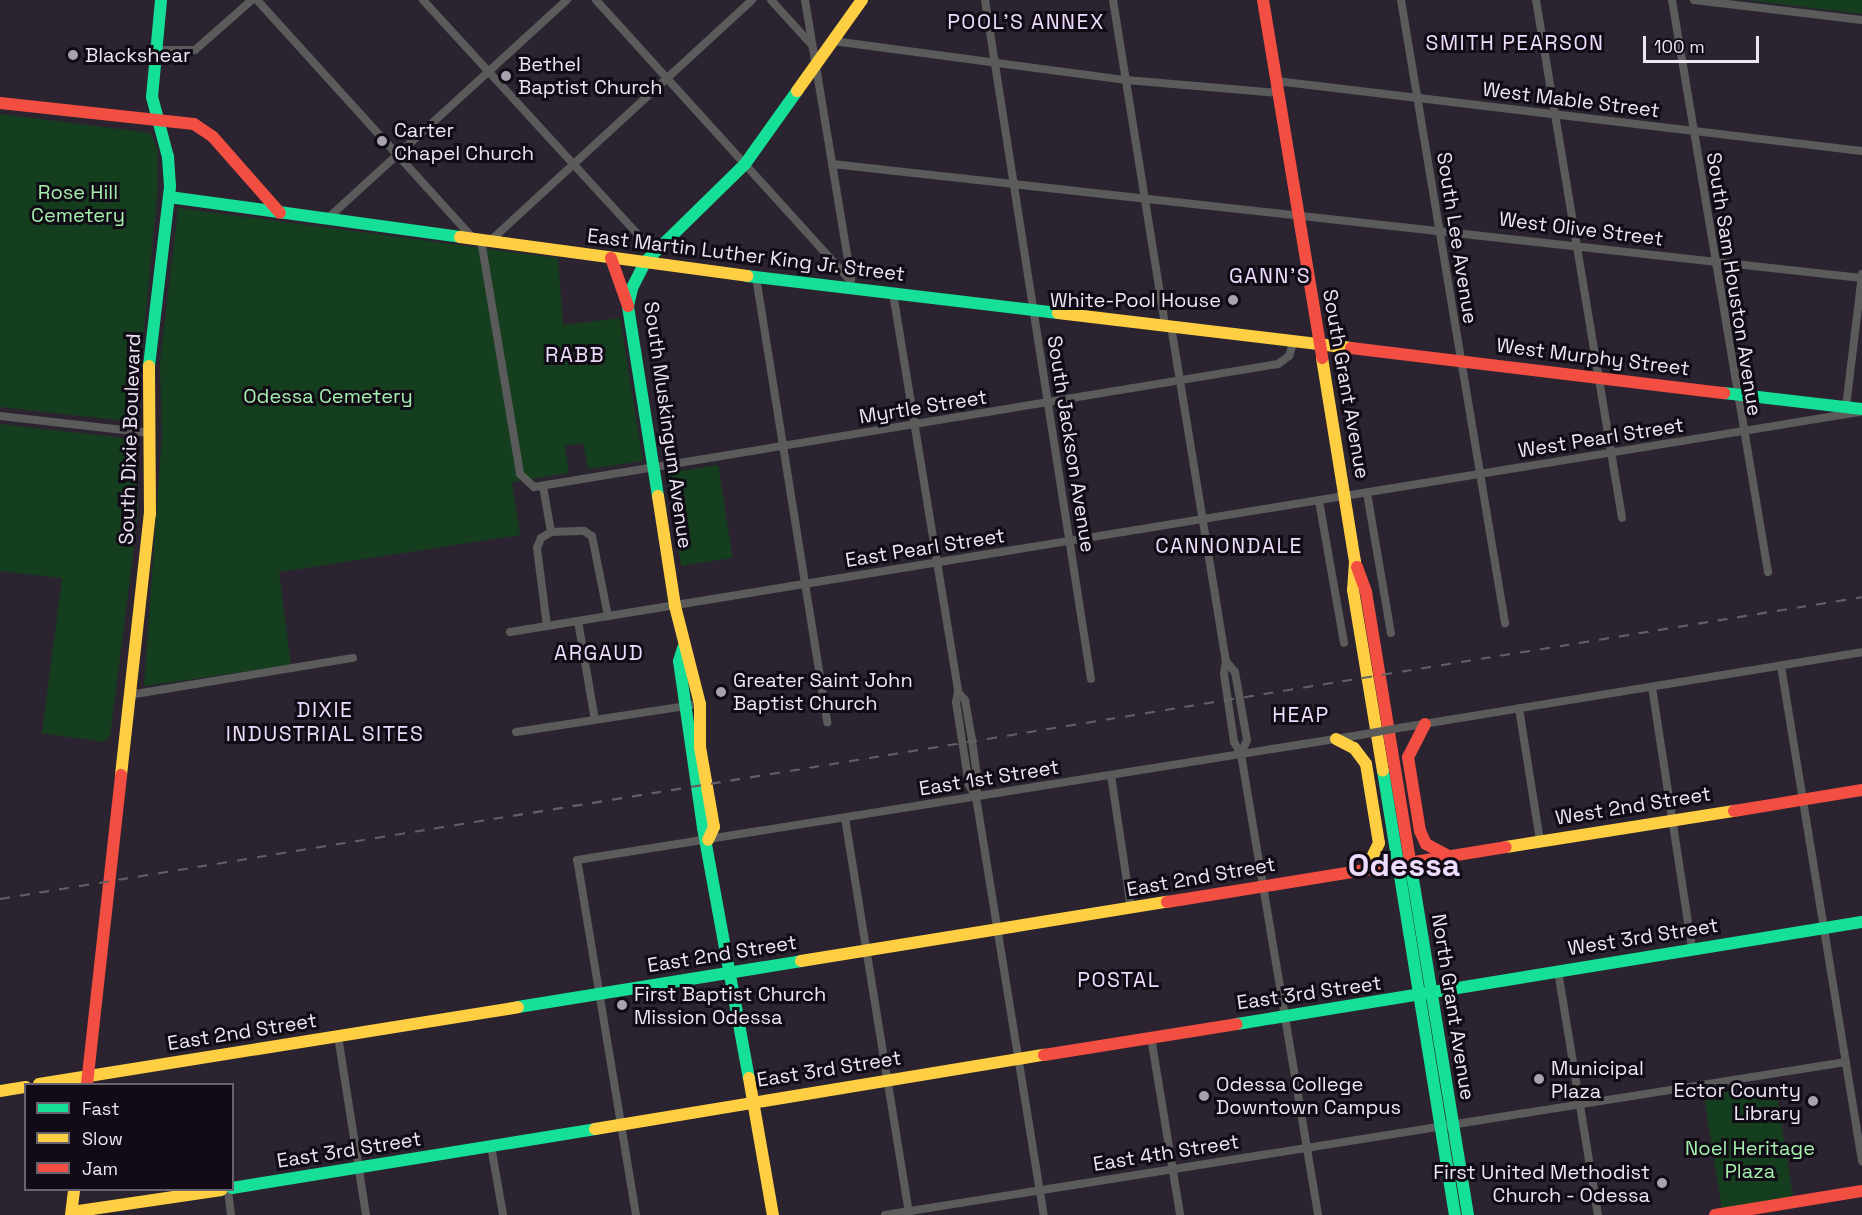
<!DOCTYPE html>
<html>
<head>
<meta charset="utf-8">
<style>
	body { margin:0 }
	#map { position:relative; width:1862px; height:1215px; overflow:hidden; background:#2b2430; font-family:"Space Grotesk",sans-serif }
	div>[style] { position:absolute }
	.green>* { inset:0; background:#153e1e; transform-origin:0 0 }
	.street>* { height:8px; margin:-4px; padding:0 4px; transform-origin:4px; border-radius:4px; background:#5a5b5a }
	.fast>* { height:12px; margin:-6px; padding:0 6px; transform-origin:6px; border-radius:6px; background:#16e098 }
	.slow>* { height:12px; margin:-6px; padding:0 6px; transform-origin:6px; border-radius:6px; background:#ffcf43 }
	.jam>* { height:12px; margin:-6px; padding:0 6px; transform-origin:6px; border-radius:6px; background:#f24e42 }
	.rail>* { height:2px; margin-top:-1px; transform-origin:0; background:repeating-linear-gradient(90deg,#626065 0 10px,transparent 0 20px) }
	.street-bridge>* { height:8px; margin:-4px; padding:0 4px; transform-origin:4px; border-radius:4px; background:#5a5b5a }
	.dots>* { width:16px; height:16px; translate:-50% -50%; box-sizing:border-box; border:3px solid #110b16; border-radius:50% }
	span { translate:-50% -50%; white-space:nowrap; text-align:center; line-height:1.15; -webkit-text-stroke:6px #110b16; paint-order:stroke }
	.poi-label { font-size:20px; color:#ede4f4 }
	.left { translate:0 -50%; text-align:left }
	.right { translate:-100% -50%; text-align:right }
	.street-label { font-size:20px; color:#ede4f4 }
	.park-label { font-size:20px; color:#a3efab }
	.neighbourhood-label { font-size:21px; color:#eedcfc; letter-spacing:1.5px }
	.town-label { font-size:32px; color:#eedcfc; font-weight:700 }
	.legend { position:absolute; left:24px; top:1083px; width:210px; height:108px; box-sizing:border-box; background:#110b16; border:2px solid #69626f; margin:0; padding:8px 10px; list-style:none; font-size:18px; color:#ede4f4 }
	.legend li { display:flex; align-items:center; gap:12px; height:30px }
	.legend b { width:30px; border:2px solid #69626f }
	.scale { position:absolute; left:1643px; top:36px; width:116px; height:27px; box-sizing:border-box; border:3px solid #ede4f4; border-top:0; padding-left:8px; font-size:18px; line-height:21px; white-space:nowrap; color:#ede4f4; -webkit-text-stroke:4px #110b16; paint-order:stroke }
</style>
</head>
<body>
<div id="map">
	<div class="green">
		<i style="clip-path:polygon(1748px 0,1862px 0,1862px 14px)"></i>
		<i style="clip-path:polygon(0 114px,151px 133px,158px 151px,158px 187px,135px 422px,0 407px)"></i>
		<i style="clip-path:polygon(178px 208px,558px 258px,563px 325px,620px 318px,643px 461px,588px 469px,583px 443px,565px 446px,569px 473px,512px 482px,520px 535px,279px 572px,291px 665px,144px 686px,162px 435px,160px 362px)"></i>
		<i style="clip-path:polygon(0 424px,134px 439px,138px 443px,138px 515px,110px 736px,104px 742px,42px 733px,62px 578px,0 571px)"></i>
		<i style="left:718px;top:465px;width:94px;height:52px;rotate:81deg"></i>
		<i style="left:1775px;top:1084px;width:116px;height:72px;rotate:81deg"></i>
	</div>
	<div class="street">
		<i style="left:257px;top:0;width:323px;rotate:47.8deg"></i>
		<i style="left:423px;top:0;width:343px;rotate:47.5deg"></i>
		<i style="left:596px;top:0;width:379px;rotate:47.8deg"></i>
		<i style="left:771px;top:0;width:61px;rotate:47.7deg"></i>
		<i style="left:805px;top:0;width:283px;rotate:80.6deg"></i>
		<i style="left:985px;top:0;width:687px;rotate:81.13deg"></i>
		<i style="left:1113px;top:0;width:329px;rotate:80.9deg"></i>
		<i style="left:1401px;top:0;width:632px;rotate:80.52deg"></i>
		<i style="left:1536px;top:0;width:525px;rotate:80.57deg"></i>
		<i style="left:1672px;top:0;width:580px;rotate:80.47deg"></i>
		<i style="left:1694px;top:0;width:169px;rotate:6.8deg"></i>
		<i style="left:833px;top:41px;width:296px;rotate:7.6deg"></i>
		<i style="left:1126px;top:80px;width:153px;rotate:4.9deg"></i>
		<i style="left:155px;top:50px;width:40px"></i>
		<i style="left:195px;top:50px;width:76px;rotate:-41.3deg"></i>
		<i style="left:1276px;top:81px;width:590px;rotate:6.81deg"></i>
		<i style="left:832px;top:164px;width:1036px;rotate:6.32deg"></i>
		<i style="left:327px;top:219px;width:325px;rotate:-42.4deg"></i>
		<i style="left:481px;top:240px;width:237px;rotate:80.5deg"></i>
		<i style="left:520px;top:474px;width:19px;rotate:43deg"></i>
		<i style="left:534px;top:487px;width:754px;rotate:-9.39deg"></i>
		<i style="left:1278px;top:364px;width:14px;rotate:-36deg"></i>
		<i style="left:1289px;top:356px;width:16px;rotate:-72deg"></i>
		<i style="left:490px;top:241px;width:356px;rotate:-42.6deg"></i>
		<i style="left:756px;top:277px;width:451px;rotate:80.9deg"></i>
		<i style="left:893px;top:293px;width:404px;rotate:80.7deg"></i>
		<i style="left:958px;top:692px;width:10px;rotate:101deg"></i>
		<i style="left:956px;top:702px;width:84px;rotate:81.1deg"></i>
		<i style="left:969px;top:785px;width:14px;rotate:60deg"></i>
		<i style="left:976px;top:797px;width:423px;rotate:80.8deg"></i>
		<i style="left:1171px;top:326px;width:339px;rotate:80.7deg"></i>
		<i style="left:1226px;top:661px;width:13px;rotate:99deg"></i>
		<i style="left:1224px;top:674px;width:69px;rotate:81.6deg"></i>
		<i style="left:1234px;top:742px;width:14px;rotate:60deg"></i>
		<i style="left:1241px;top:754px;width:467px;rotate:80.5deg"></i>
		<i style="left:1846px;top:407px;width:134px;rotate:-83.1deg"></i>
		<i style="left:0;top:416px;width:151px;rotate:6.5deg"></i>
		<i style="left:543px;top:486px;width:47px;rotate:80.1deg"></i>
		<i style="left:1367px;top:493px;width:142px;rotate:80.3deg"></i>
		<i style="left:1319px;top:501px;width:144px;rotate:80deg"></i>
		<i style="left:578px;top:621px;width:100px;rotate:80.3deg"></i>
		<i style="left:547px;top:626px;width:79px;rotate:-97.3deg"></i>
		<i style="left:537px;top:548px;width:11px;rotate:-68deg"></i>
		<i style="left:541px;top:538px;width:12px;rotate:-31deg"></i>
		<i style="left:551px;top:532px;width:33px;rotate:-2deg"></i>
		<i style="left:584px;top:531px;width:9px;rotate:32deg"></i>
		<i style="left:592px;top:536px;width:82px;rotate:78.7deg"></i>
		<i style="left:510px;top:632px;width:1367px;rotate:-9.26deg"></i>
		<i style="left:1226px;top:661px;width:14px;rotate:51deg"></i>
		<i style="left:1235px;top:672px;width:69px;rotate:80deg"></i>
		<i style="left:1247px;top:740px;width:15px;rotate:113deg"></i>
		<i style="left:1781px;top:666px;width:502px;rotate:80.71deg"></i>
		<i style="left:1652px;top:687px;width:265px;rotate:81.3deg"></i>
		<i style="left:958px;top:692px;width:11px;rotate:49deg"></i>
		<i style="left:965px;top:700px;width:41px;rotate:80.1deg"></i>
		<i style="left:972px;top:740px;width:43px;rotate:82.1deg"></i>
		<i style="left:978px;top:783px;width:14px;rotate:98deg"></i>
		<i style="left:129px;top:695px;width:227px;rotate:-9.4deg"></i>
		<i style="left:1519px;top:708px;width:134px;rotate:81deg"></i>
		<i style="left:1405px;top:727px;width:463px;rotate:-9.3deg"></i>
		<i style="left:516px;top:732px;width:186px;rotate:-8.7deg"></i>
		<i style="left:1111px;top:775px;width:135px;rotate:81.5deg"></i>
		<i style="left:845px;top:818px;width:402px;rotate:80.8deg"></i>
		<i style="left:1558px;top:971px;width:247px;rotate:80.7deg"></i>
		<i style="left:338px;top:1036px;width:181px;rotate:81.1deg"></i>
		<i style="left:1151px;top:1037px;width:180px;rotate:80.7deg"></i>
		<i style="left:491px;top:1146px;width:70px;rotate:80.1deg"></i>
		<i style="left:228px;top:1190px;width:25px;rotate:83deg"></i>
		<i style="left:636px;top:1215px;width:360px;rotate:-99.4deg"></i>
		<i style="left:577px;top:860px;width:793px;rotate:-9.07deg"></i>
		<i style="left:885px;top:1215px;width:973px;rotate:-9.05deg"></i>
	</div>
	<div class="fast">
		<i style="left:169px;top:197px;width:294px;rotate:7.8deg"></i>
		<i style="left:747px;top:276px;width:313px;rotate:6.8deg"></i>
		<i style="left:149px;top:366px;width:181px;rotate:-83.3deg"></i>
		<i style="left:170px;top:186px;width:29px;rotate:-94deg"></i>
		<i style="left:168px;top:157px;width:62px;rotate:-104.9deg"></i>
		<i style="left:152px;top:97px;width:97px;rotate:-84.7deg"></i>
		<i style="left:1724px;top:393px;width:139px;rotate:6.6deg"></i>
		<i style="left:658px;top:496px;width:192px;rotate:-99deg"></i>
		<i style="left:628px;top:306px;width:18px;rotate:-77deg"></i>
		<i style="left:632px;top:288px;width:29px;rotate:-63deg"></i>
		<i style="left:645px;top:262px;width:140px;rotate:-44.4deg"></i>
		<i style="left:745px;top:164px;width:90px;rotate:-54.5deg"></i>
		<i style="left:683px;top:648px;width:14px;rotate:107deg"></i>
		<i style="left:679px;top:661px;width:169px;rotate:81.8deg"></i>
		<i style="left:703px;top:828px;width:254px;rotate:79.6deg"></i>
		<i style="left:1383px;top:771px;width:450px;rotate:80.8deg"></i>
		<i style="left:1411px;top:867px;width:353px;rotate:80.7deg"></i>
		<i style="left:518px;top:1007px;width:287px;rotate:-9.2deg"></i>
		<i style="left:1237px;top:1024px;width:633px;rotate:-9.27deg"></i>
		<i style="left:232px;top:1188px;width:368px;rotate:-9.2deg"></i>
	</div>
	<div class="slow">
		<i style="left:797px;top:91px;width:112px;rotate:-54.5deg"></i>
		<i style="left:460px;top:237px;width:290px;rotate:7.7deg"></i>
		<i style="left:1058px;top:313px;width:295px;rotate:6.8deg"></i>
		<i style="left:1322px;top:358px;width:207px;rotate:80.8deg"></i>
		<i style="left:1355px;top:562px;width:28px;rotate:94deg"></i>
		<i style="left:1353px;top:590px;width:183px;rotate:80.6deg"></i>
		<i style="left:658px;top:496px;width:111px;rotate:81.2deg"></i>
		<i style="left:675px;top:606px;width:101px;rotate:75.7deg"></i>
		<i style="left:700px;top:704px;width:43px;rotate:90deg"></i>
		<i style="left:700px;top:747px;width:81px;rotate:80.1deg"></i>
		<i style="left:714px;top:827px;width:14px;rotate:115deg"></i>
		<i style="left:1336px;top:739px;width:20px;rotate:27deg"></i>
		<i style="left:1354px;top:748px;width:20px;rotate:53deg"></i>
		<i style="left:1366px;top:764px;width:80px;rotate:80.7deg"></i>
		<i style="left:1379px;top:843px;width:28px;rotate:116deg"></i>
		<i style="left:121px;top:775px;width:263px;rotate:-83.7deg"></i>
		<i style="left:150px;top:514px;width:148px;rotate:-90.4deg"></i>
		<i style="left:1506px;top:847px;width:231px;rotate:-9deg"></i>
		<i style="left:801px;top:961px;width:371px;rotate:-9.2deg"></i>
		<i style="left:749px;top:1078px;width:139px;rotate:80.1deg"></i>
		<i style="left:39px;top:1084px;width:485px;rotate:-9.1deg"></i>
		<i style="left:0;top:1091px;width:26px;rotate:-9deg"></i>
		<i style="left:595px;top:1129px;width:455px;rotate:-9.4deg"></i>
		<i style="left:72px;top:1212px;width:151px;rotate:-8.4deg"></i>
		<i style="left:71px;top:1215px;width:25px;rotate:-83deg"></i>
	</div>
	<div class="jam">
		<i style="left:1263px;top:0;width:363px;rotate:80.6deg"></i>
		<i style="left:0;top:103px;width:195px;rotate:6.2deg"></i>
		<i style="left:194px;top:124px;width:23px;rotate:34deg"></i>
		<i style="left:213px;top:137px;width:101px;rotate:48.6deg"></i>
		<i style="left:611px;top:258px;width:51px;rotate:70.5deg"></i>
		<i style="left:1351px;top:348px;width:376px;rotate:6.9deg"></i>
		<i style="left:1357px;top:567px;width:27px;rotate:70deg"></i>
		<i style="left:1366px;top:592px;width:279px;rotate:80.7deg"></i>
		<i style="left:1425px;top:724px;width:37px;rotate:117deg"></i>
		<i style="left:1408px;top:757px;width:75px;rotate:80.8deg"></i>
		<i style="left:1420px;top:831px;width:14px;rotate:65deg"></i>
		<i style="left:1426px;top:844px;width:24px;rotate:28deg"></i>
		<i style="left:1734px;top:811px;width:130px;rotate:-9.3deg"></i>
		<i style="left:1167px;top:902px;width:343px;rotate:-9.2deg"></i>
		<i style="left:1044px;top:1055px;width:195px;rotate:-9.1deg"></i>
		<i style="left:87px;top:1084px;width:311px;rotate:-83.7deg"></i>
		<i style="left:1715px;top:1215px;width:149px;rotate:-9.3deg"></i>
	</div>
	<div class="rail">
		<i style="left:0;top:899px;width:1886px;rotate:-9.21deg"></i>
	</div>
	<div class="street-bridge">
		<i style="left:1360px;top:735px;width:46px;rotate:-10.1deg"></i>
	</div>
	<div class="dots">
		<i style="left:73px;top:55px;background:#a9a1af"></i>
		<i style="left:506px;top:76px;background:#a9a1af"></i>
		<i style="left:382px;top:141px;background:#a9a1af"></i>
		<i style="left:1233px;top:300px;background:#a9a1af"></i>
		<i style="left:721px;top:692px;background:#a9a1af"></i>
		<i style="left:622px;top:1005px;background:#a9a1af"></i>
		<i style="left:1539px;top:1079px;background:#a9a1af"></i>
		<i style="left:1204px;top:1096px;background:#a9a1af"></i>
		<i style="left:1813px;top:1101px;background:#a9a1af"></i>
		<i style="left:1662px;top:1183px;background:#a9a1af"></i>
	</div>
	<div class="poi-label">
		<span class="left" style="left:85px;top:55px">Blackshear</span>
		<span class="left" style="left:518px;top:76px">Bethel<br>Baptist Church</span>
		<span class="left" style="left:394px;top:142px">Carter<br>Chapel Church</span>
		<span class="right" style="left:1221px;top:300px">White-Pool House</span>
		<span class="left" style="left:733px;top:692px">Greater Saint John<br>Baptist Church</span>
		<span class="left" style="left:634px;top:1006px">First Baptist Church<br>Mission Odessa</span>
		<span class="left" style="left:1551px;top:1080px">Municipal<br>Plaza</span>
		<span class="left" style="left:1216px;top:1096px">Odessa College<br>Downtown Campus</span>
		<span class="right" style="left:1801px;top:1102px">Ector County<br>Library</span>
		<span class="right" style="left:1650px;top:1184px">First United Methodist<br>Church - Odessa</span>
	</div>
	<div class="street-label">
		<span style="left:1571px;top:100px;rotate:7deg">West Mable Street</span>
		<span style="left:1581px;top:229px;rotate:7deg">West Olive Street</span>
		<span style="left:1457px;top:238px;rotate:81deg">South Lee Avenue</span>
		<span style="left:746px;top:255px;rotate:7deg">East Martin Luther King Jr. Street</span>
		<span style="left:1734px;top:284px;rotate:81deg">South Sam Houston Avenue</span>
		<span style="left:1593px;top:357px;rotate:7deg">West Murphy Street</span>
		<span style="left:1346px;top:384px;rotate:80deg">South Grant Avenue</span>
		<span style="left:923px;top:407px;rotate:-9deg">Myrtle Street</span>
		<span style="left:668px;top:425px;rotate:82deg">South Muskingum Avenue</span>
		<span style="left:1601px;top:438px;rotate:-9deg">West Pearl Street</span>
		<span style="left:130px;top:439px;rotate:-88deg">South Dixie Boulevard</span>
		<span style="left:1071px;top:444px;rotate:81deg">South Jackson Avenue</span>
		<span style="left:925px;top:548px;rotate:-9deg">East Pearl Street</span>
		<span style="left:989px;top:778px;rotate:-9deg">East 1st Street</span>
		<span style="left:1633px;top:806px;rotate:-9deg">West 2nd Street</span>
		<span style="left:1201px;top:877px;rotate:-10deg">East 2nd Street</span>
		<span style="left:1643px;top:937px;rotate:-9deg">West 3rd Street</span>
		<span style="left:722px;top:954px;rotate:-9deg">East 2nd Street</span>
		<span style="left:1309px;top:993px;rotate:-8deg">East 3rd Street</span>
		<span style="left:1453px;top:1007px;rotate:81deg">North Grant Avenue</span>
		<span style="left:242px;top:1032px;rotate:-9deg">East 2nd Street</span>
		<span style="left:829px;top:1069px;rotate:-9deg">East 3rd Street</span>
		<span style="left:349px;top:1150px;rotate:-9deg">East 3rd Street</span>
		<span style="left:1166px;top:1153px;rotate:-9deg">East 4th Street</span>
	</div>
	<div class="park-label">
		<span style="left:78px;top:204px">Rose Hill<br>Cemetery</span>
		<span style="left:328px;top:396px">Odessa Cemetery</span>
		<span style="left:1750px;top:1160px">Noel Heritage<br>Plaza</span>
	</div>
	<div class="neighbourhood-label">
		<span style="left:1026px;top:22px">POOL'S ANNEX</span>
		<span style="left:1515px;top:43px">SMITH PEARSON</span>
		<span style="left:1270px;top:276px">GANN'S</span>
		<span style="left:575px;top:355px">RABB</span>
		<span style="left:1229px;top:546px">CANNONDALE</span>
		<span style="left:599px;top:653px">ARGAUD</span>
		<span style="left:325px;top:722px">DIXIE<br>INDUSTRIAL SITES</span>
		<span style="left:1301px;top:715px">HEAP</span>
		<span style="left:1119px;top:980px">POSTAL</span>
	</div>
	<div class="town-label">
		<span style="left:1404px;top:865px">Odessa</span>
	</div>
	<ul class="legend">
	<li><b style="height:8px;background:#16e098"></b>Fast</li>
	<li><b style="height:8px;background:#ffcf43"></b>Slow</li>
	<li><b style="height:8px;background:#f24e42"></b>Jam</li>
	</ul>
	<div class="scale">100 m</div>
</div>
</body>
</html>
